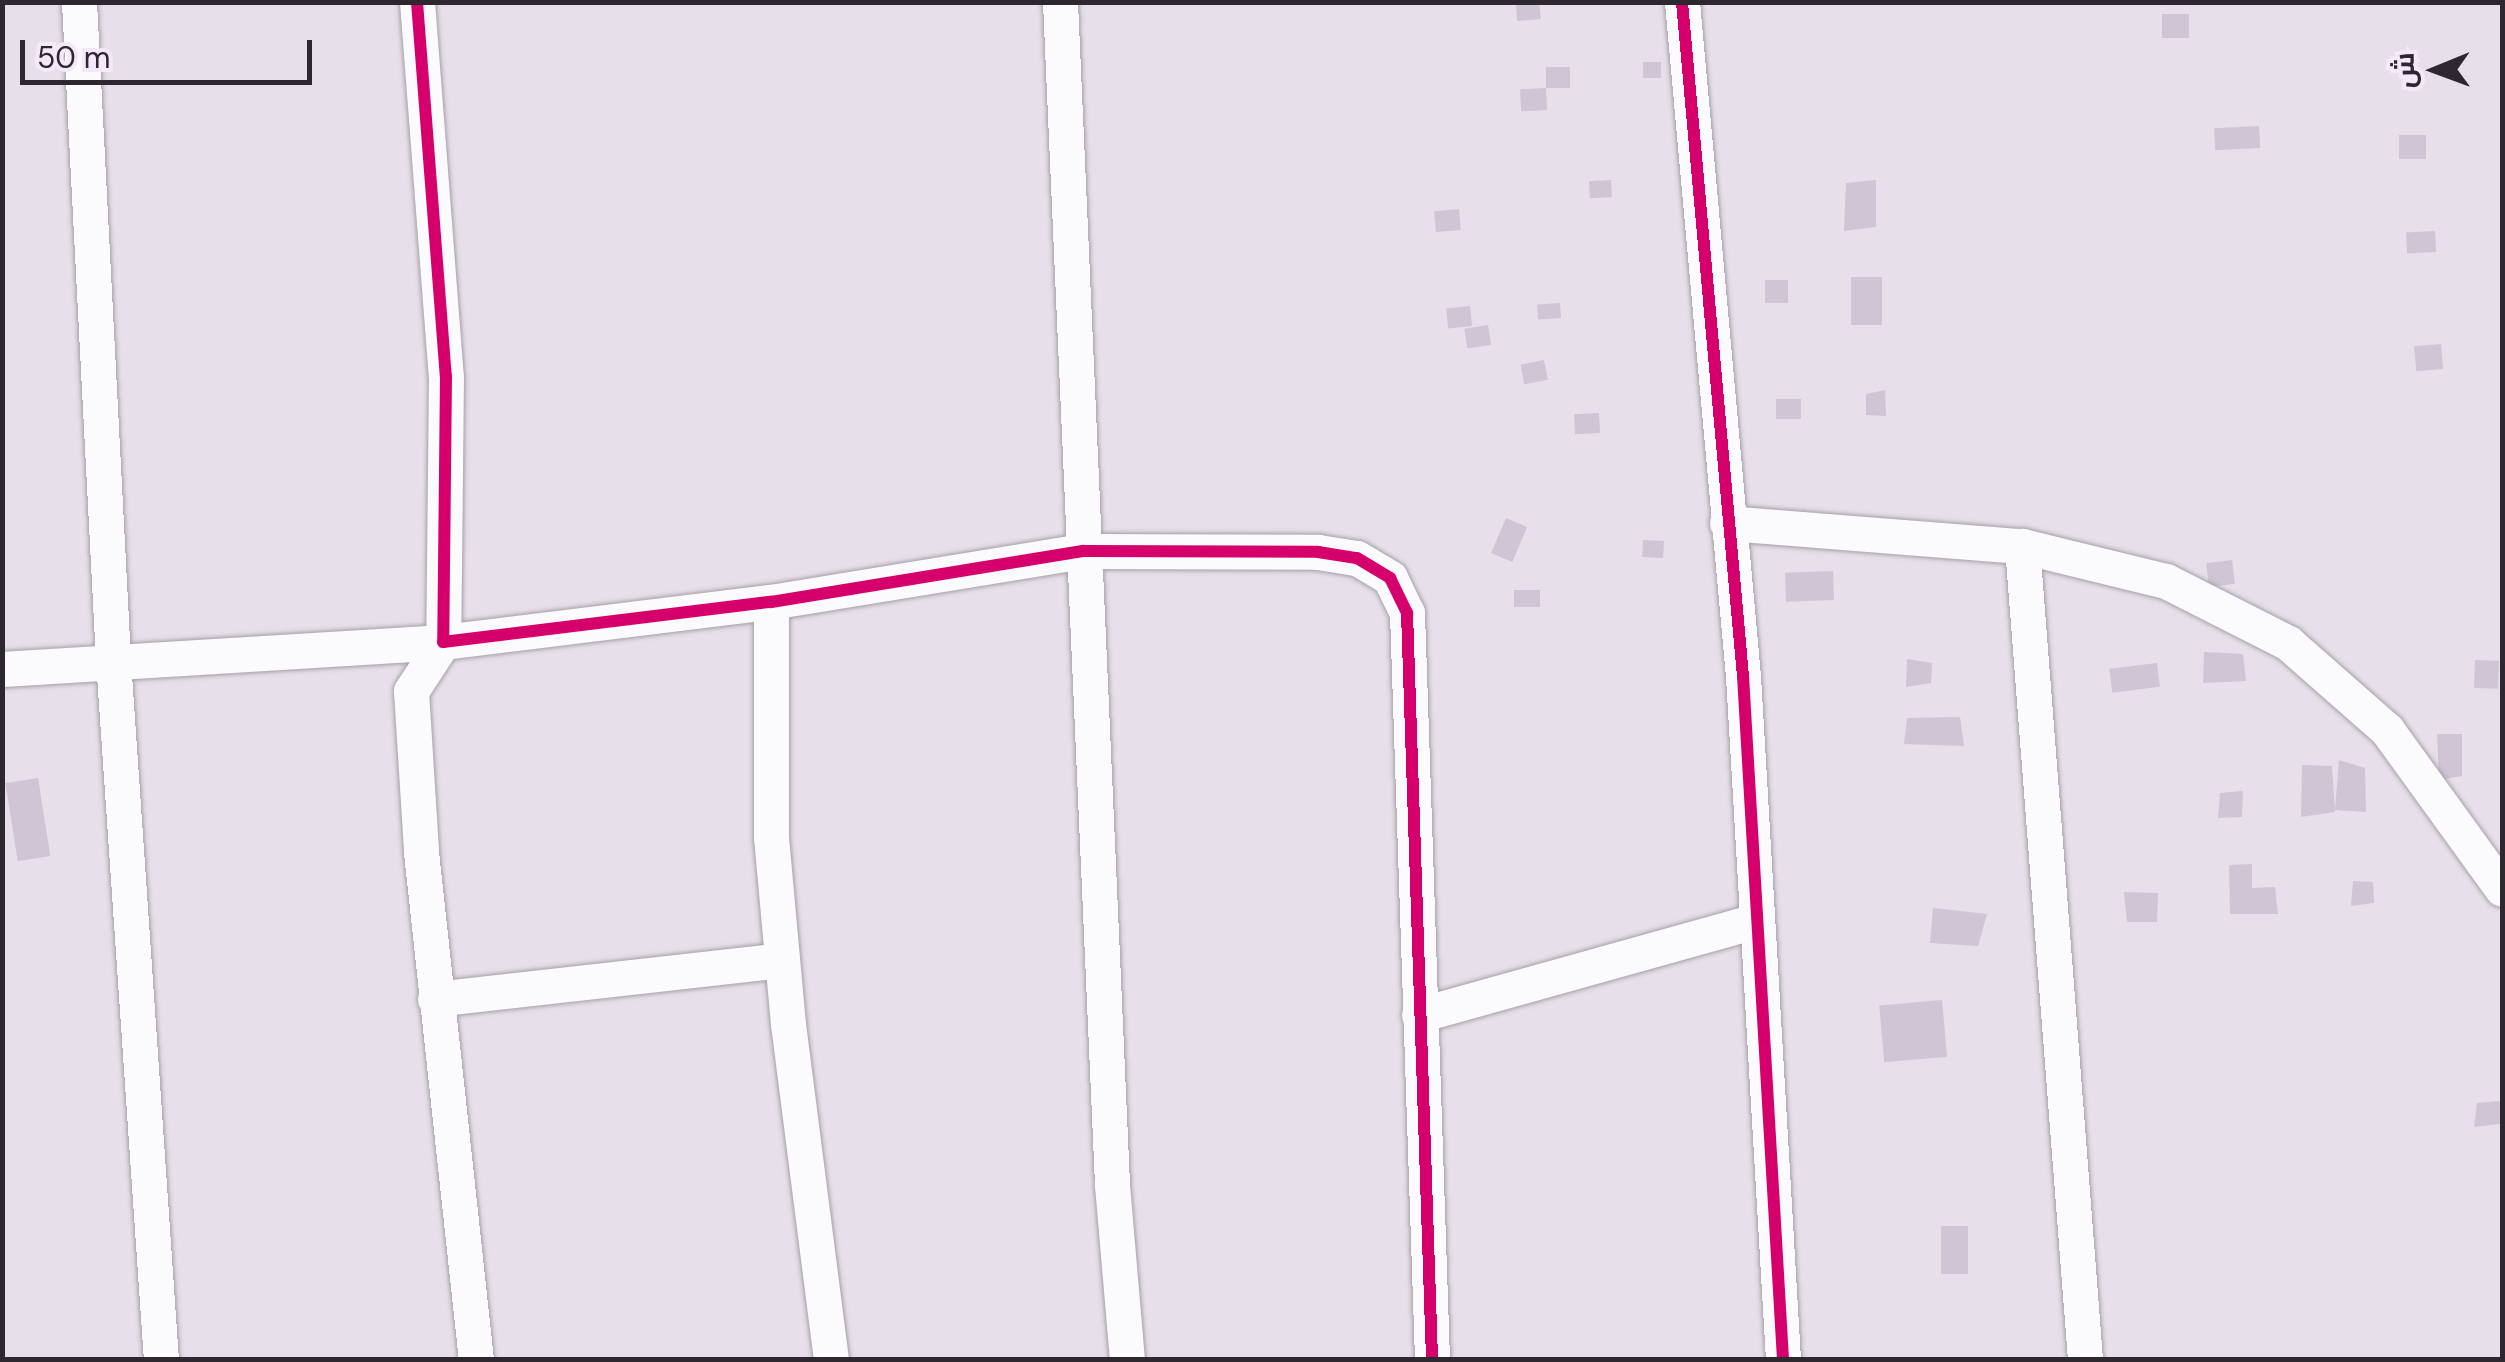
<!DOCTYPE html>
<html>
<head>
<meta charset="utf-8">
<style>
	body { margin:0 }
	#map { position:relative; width:2505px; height:1362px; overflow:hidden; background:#e7dfea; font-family:"DM Sans",Cairo,sans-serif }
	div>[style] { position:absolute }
	.building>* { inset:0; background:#cfc5d4; transform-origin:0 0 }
	.roads { filter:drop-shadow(0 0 2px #a6a0a8) drop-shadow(0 0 2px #a6a0a8) }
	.minor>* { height:35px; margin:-17.5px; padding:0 17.5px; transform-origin:17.5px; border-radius:17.5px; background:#fbfafc }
	.cycleway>* { height:12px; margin:-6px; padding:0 6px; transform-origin:6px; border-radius:6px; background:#d6006c }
	span { translate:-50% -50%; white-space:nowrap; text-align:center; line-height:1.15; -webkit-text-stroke:10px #f6e8fb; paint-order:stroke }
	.frame { position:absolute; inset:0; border:5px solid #2d282f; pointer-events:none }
	.north { position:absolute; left:2385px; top:20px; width:100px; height:100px; -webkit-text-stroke:8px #f6e8fb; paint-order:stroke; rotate:269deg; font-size:28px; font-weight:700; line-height:40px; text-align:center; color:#2d282f }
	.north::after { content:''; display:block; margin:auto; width:35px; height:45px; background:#2d282f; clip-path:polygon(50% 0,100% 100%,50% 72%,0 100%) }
	.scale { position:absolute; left:20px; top:40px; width:292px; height:45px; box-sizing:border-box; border:5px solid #2d282f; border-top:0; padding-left:12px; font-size:30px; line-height:35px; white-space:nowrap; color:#2d282f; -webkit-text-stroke:8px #f6e8fb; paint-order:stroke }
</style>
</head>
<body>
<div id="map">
	<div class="building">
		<i style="clip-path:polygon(1516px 2px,1539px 2px,1541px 19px,1517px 21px)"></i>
		<i style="left:2162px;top:14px;width:27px;height:24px"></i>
		<i style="left:1643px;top:62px;width:18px;height:16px"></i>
		<i style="left:1546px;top:67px;width:24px;height:21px"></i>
		<i style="left:1546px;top:88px;width:22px;height:26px;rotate:87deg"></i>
		<i style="left:2259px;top:126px;width:22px;height:45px;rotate:87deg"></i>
		<i style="left:2399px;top:135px;width:27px;height:24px"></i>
		<i style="left:1611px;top:180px;width:17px;height:22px;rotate:87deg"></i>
		<i style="clip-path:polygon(1876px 180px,1876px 227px,1844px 231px,1846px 183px)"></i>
		<i style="left:1459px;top:209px;width:21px;height:25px;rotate:85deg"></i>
		<i style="left:2435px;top:231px;width:21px;height:29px;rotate:87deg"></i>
		<i style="left:1882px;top:277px;width:48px;height:31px;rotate:90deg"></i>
		<i style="left:1765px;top:280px;width:23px;height:23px"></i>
		<i style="left:1560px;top:303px;width:15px;height:23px;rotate:86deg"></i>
		<i style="left:1470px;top:306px;width:20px;height:24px;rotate:84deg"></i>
		<i style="left:1488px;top:325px;width:20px;height:24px;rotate:81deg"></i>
		<i style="left:2441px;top:344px;width:25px;height:27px;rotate:85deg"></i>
		<i style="left:1544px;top:360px;width:20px;height:24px;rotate:79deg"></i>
		<i style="clip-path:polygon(1885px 390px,1886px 416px,1866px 415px,1866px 394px)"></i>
		<i style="left:1776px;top:399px;width:25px;height:20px"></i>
		<i style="left:1599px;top:413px;width:20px;height:25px;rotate:87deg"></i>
		<i style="left:1506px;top:518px;width:23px;height:38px;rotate:23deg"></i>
		<i style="left:1643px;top:540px;width:21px;height:17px;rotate:3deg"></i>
		<i style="left:2232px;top:560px;width:24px;height:26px;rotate:83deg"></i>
		<i style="left:1833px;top:571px;width:29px;height:48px;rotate:88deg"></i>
		<i style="left:1514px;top:590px;width:26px;height:17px"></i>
		<i style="clip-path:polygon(2204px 652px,2243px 654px,2246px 681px,2203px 683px)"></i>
		<i style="clip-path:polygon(1907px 659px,1932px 663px,1931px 683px,1906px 687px)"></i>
		<i style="left:2475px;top:660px;width:24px;height:28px;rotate:2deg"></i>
		<i style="left:2157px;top:663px;width:24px;height:48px;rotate:83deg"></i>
		<i style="clip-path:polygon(1960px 717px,1964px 746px,1904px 744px,1907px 718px)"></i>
		<i style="clip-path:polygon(2437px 734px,2462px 734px,2462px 776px,2439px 780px)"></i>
		<i style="clip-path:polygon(2339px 760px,2365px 768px,2366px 812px,2335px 810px)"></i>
		<i style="clip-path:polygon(2302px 765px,2332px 766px,2335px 812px,2301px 817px)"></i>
		<i style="left:38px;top:778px;width:79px;height:33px;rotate:81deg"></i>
		<i style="clip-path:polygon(2243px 791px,2242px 817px,2218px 818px,2220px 793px)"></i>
		<i style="clip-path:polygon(2252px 864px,2252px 888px,2275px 887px,2278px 914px,2230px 914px,2229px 865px)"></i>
		<i style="clip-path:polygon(2353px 881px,2373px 882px,2374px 903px,2351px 906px)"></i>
		<i style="clip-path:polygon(2124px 892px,2158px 893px,2157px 922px,2127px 922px)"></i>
		<i style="clip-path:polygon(1933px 908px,1987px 914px,1978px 946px,1930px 943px)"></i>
		<i style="left:1942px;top:1000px;width:57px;height:63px;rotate:85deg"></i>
		<i style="clip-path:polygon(2500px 1101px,2500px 1124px,2474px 1127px,2477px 1103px)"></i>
		<i style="left:1968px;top:1226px;width:48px;height:27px;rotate:90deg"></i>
	</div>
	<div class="roads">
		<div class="minor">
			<i style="left:79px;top:2px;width:659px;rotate:87.04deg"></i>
			<i style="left:113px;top:660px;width:702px;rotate:86.08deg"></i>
			<i style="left:417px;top:2px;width:375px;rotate:85.6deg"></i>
			<i style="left:446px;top:376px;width:266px;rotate:90.6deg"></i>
			<i style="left:443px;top:642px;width:330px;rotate:-7deg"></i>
			<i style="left:771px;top:602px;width:316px;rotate:-9.3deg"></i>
			<i style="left:1083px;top:551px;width:235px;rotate:0.2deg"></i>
			<i style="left:1318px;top:552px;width:39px;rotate:9deg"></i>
			<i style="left:1357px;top:558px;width:39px;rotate:31deg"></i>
			<i style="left:1390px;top:578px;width:39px;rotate:64deg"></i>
			<i style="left:1407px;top:613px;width:747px;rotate:88.08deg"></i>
			<i style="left:1060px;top:2px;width:1184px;rotate:87.48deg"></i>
			<i style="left:1112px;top:1185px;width:176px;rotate:85.1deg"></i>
			<i style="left:1682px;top:2px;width:677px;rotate:84.83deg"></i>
			<i style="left:1743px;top:676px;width:685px;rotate:86.65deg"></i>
			<i style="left:1727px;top:523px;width:296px;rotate:4.5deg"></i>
			<i style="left:2022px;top:546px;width:148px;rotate:13.7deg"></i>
			<i style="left:2166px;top:581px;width:137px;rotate:26.9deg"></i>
			<i style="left:2288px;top:643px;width:132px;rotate:41.3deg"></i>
			<i style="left:2387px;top:730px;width:196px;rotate:54.1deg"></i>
			<i style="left:2022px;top:546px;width:816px;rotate:85.57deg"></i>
			<i style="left:771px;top:602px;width:235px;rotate:90deg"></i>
			<i style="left:771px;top:837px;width:188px;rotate:84.8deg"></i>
			<i style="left:788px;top:1024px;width:339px;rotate:82.7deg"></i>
			<i style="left:443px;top:642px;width:59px;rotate:123.1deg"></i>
			<i style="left:411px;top:691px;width:161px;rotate:86.4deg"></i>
			<i style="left:421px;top:852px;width:511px;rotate:83.82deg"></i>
			<i style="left:2px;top:669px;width:442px;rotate:-3.5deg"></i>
			<i style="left:435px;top:999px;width:349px;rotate:-6.4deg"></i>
			<i style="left:1419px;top:1015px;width:349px;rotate:-15.6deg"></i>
		</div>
	</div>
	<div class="cycleway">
		<i style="left:417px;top:2px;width:375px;rotate:85.6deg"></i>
		<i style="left:446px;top:376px;width:266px;rotate:90.6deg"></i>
		<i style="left:443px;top:642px;width:330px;rotate:-7deg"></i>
		<i style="left:771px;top:602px;width:316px;rotate:-9.3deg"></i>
		<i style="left:1083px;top:551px;width:235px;rotate:0.2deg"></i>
		<i style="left:1318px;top:552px;width:39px;rotate:9deg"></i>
		<i style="left:1357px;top:558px;width:39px;rotate:31deg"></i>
		<i style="left:1390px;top:578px;width:39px;rotate:64deg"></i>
		<i style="left:1407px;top:613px;width:747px;rotate:88.08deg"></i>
		<i style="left:1682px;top:2px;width:677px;rotate:84.83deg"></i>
		<i style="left:1743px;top:676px;width:685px;rotate:86.65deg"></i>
	</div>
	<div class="frame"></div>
	<div class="north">ش</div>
	<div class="scale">50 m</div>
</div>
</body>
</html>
